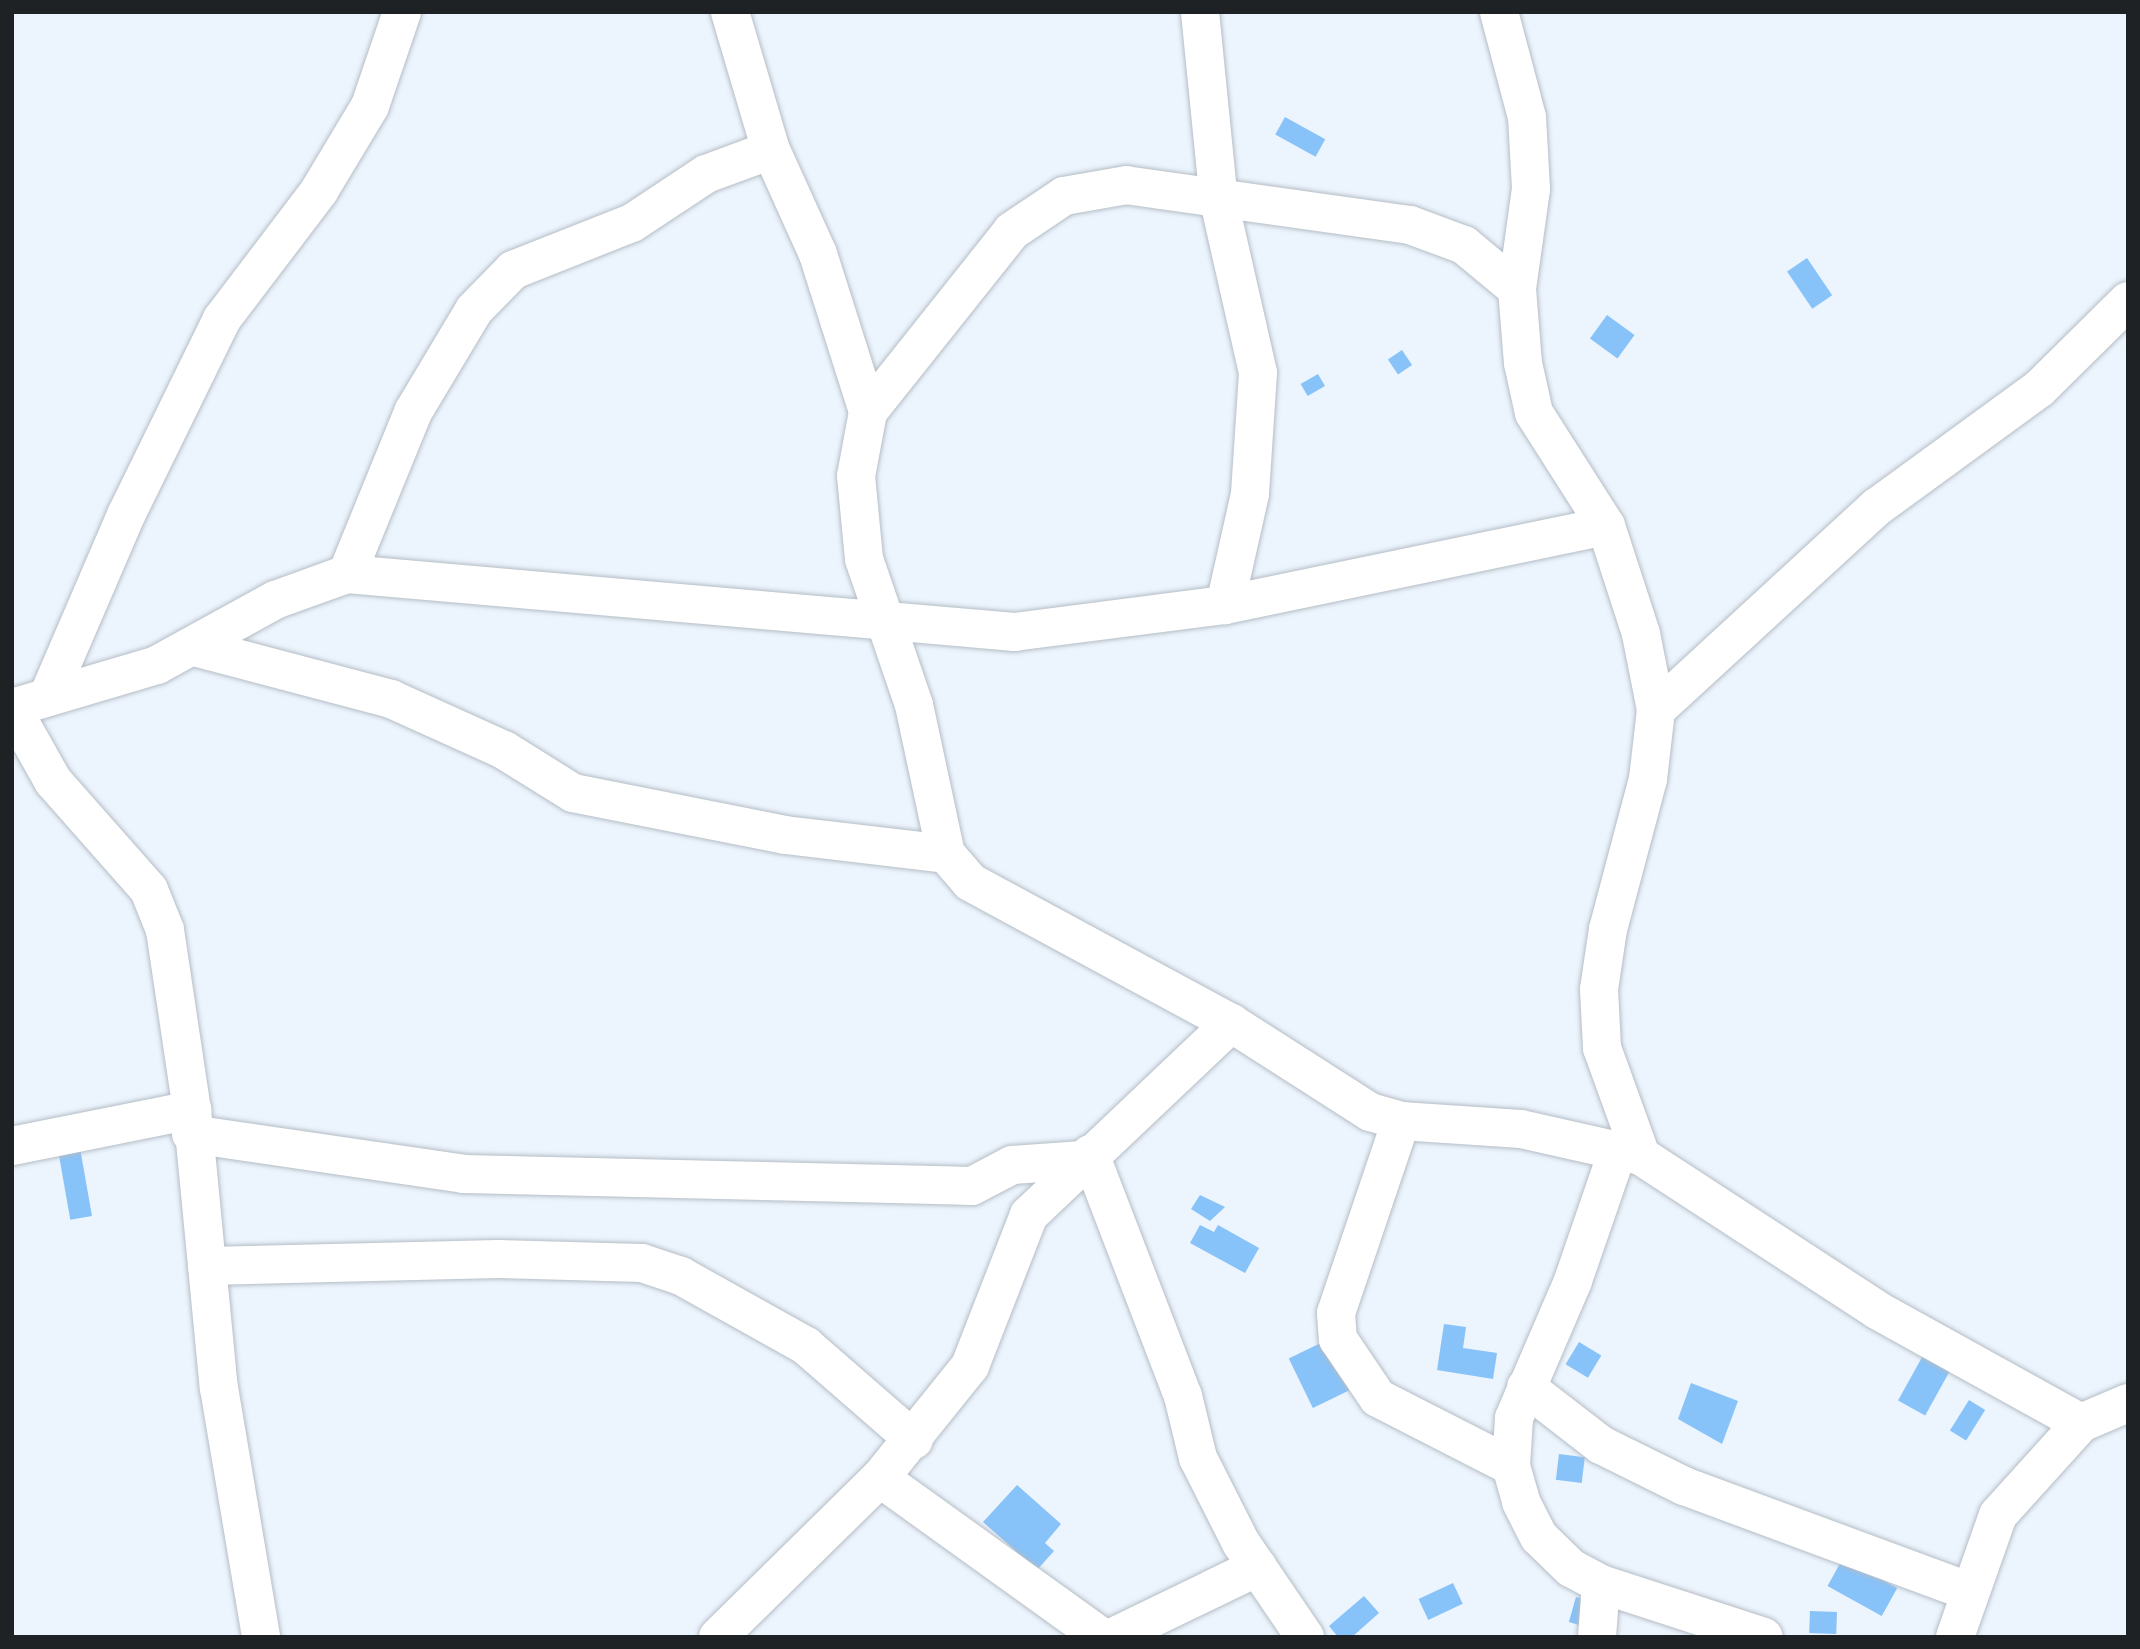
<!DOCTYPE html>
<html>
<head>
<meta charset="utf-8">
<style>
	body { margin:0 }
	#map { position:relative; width:2140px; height:1649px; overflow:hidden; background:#ecf4fd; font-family:Inter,sans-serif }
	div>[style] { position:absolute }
	.building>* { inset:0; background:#87c2f8; transform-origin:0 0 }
	.roads { filter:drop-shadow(0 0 2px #b5bdc5) drop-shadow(0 0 2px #b5bdc5) }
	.minor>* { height:38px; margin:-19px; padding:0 19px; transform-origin:19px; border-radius:19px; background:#fff }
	span { translate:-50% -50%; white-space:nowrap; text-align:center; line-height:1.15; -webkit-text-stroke:5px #ecf4fd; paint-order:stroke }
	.frame { position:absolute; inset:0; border:14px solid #1f2225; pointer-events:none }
</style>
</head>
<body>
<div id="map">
	<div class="building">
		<i style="left:1285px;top:117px;width:46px;height:20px;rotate:29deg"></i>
		<i style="left:1807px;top:258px;width:45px;height:24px;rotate:56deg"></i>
		<i style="left:1607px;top:315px;width:34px;height:29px;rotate:36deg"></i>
		<i style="left:1402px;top:350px;width:18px;height:17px;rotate:56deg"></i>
		<i style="left:1318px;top:374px;width:14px;height:20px;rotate:60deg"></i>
		<i style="left:80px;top:1148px;width:69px;height:22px;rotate:80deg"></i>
		<i style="clip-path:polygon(1200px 1195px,1225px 1207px,1210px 1221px,1191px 1209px)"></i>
		<i style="clip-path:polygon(1200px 1225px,1214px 1232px,1218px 1225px,1259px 1248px,1245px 1273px,1190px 1243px)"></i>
		<i style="clip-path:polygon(1444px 1324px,1466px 1327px,1463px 1348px,1497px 1353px,1493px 1379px,1437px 1370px)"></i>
		<i style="left:1331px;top:1338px;width:55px;height:47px;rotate:64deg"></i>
		<i style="left:1931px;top:1341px;width:31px;height:68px;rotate:29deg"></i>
		<i style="left:1579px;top:1342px;width:26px;height:26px;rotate:31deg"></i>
		<i style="clip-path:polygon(1691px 1383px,1738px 1401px,1722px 1444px,1678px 1419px)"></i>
		<i style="left:1969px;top:1400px;width:19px;height:36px;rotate:32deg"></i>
		<i style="left:1559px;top:1454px;width:26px;height:26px;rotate:7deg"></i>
		<i style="clip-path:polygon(1017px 1485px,1061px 1524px,1045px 1543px,1054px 1551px,1037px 1570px,983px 1522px)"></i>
		<i style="left:1843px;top:1558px;width:62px;height:32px;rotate:29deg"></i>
		<i style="left:1453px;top:1583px;width:23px;height:38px;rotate:65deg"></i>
		<i style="clip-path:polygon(1364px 1596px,1379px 1613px,1352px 1637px,1338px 1637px,1329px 1626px)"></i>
		<i style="left:1576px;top:1597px;width:15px;height:26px;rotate:16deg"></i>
		<i style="left:1810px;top:1611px;width:27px;height:22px;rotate:2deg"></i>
	</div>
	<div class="roads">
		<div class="minor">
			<i style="left:730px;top:12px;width:144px;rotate:73.5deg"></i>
			<i style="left:771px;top:150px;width:114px;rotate:65.7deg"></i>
			<i style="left:818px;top:254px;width:166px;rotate:72.4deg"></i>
			<i style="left:1200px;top:12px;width:190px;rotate:84.3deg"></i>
			<i style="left:1219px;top:201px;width:176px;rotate:77.2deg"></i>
			<i style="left:1258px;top:373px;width:121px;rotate:93.8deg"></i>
			<i style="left:1250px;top:494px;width:114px;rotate:102.7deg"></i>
			<i style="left:1499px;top:12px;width:109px;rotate:75.1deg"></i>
			<i style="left:1527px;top:117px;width:72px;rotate:86.8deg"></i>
			<i style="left:1531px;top:189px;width:101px;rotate:98deg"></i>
			<i style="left:1517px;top:289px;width:74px;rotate:85.4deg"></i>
			<i style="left:1523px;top:363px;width:51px;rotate:77.6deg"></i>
			<i style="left:1534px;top:413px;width:134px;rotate:57.5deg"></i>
			<i style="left:1606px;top:526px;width:114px;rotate:72deg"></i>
			<i style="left:1641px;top:634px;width:77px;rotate:78.8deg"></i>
			<i style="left:1656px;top:710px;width:69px;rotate:96.6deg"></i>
			<i style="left:1648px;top:779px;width:155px;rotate:104.9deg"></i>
			<i style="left:1608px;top:929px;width:61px;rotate:98.5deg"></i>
			<i style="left:1599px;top:989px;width:59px;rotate:87.1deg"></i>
			<i style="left:1602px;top:1048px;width:115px;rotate:70.1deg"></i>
			<i style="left:1517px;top:289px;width:69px;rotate:-140.3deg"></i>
			<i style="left:1464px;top:245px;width:58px;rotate:-159.7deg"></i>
			<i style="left:1410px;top:225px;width:286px;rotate:-172deg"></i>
			<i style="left:1127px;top:185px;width:64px;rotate:170.1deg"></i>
			<i style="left:1064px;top:196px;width:63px;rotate:146.1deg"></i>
			<i style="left:1012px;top:231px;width:231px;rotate:128.5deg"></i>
			<i style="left:868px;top:412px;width:65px;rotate:100.6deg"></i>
			<i style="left:856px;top:476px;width:83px;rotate:84.5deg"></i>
			<i style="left:864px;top:559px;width:154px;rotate:71.1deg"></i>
			<i style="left:914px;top:705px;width:152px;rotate:77.9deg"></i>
			<i style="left:946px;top:854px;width:37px;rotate:49deg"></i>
			<i style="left:970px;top:882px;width:297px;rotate:28.4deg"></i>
			<i style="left:1231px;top:1023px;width:165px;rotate:32.6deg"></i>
			<i style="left:1370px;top:1112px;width:32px;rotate:16deg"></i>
			<i style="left:1401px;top:1121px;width:120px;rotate:3.8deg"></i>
			<i style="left:1521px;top:1129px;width:123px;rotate:12.7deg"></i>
			<i style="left:1641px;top:1156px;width:282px;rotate:33.1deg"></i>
			<i style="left:1877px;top:1310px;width:233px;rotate:29deg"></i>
			<i style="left:347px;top:574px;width:175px;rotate:-67.8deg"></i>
			<i style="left:413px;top:412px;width:119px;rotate:-59.1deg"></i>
			<i style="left:474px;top:310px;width:56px;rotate:-45.7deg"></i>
			<i style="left:513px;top:270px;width:128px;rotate:-21.6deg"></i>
			<i style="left:632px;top:223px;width:89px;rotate:-33.5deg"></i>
			<i style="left:706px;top:174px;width:69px;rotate:-20.3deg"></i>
			<i style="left:198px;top:648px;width:200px;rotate:14.8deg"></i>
			<i style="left:391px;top:699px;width:124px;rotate:24.3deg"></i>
			<i style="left:504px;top:750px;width:81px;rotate:31.9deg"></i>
			<i style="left:573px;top:793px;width:216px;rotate:11.2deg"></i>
			<i style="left:785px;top:835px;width:162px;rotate:6.7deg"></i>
			<i style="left:49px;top:694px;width:197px;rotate:-66.7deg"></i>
			<i style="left:127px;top:513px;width:216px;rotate:-63.9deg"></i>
			<i style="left:222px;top:319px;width:161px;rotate:-52.8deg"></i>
			<i style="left:319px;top:191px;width:99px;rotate:-59deg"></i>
			<i style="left:370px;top:106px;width:99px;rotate:-71.2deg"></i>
			<i style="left:12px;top:708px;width:151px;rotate:-16.5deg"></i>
			<i style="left:157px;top:665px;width:135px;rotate:-28.8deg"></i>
			<i style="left:275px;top:600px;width:77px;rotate:-19.9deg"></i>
			<i style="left:347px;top:574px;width:670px;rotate:4.97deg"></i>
			<i style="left:1014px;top:632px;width:213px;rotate:-7.3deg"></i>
			<i style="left:1225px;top:605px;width:389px;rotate:-11.7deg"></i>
			<i style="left:12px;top:708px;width:84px;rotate:60.7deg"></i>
			<i style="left:53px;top:781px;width:145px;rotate:48.6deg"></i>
			<i style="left:149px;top:890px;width:43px;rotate:68.2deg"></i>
			<i style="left:165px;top:930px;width:182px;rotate:81.5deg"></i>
			<i style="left:192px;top:1110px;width:279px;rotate:84.5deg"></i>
			<i style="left:219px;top:1388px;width:253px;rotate:80.4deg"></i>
			<i style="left:1656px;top:710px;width:300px;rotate:-42.6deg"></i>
			<i style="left:1877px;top:507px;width:200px;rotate:-36.1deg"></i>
			<i style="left:2039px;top:389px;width:125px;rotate:-44.7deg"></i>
			<i style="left:1401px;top:1121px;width:203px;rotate:108.7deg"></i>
			<i style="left:1336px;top:1313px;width:26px;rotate:86deg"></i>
			<i style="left:1338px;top:1339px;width:71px;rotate:55.9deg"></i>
			<i style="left:1378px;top:1398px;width:149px;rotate:27.1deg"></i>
			<i style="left:191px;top:1134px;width:276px;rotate:8.3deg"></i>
			<i style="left:464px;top:1174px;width:508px;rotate:1.35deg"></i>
			<i style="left:972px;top:1186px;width:45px;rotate:-27.7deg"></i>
			<i style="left:1012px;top:1165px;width:71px;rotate:-4deg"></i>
			<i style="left:12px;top:1146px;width:184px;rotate:-11.3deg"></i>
			<i style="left:1618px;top:1150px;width:139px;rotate:109deg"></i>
			<i style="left:1573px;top:1281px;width:149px;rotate:113.3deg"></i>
			<i style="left:1514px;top:1418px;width:48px;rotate:93.6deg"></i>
			<i style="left:1511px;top:1466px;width:37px;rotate:74deg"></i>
			<i style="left:1521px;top:1502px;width:39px;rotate:63deg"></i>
			<i style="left:1539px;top:1537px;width:45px;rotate:44.1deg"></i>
			<i style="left:1571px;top:1568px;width:34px;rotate:28deg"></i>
			<i style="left:1601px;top:1584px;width:171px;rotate:18deg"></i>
			<i style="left:1090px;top:1154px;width:259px;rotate:69deg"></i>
			<i style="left:1183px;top:1396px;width:64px;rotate:76.4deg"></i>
			<i style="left:1198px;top:1458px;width:95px;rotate:63.2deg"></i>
			<i style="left:1241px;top:1543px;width:114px;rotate:55.8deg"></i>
			<i style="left:207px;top:1266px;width:291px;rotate:-1.4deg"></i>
			<i style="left:498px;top:1259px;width:144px;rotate:1.6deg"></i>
			<i style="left:642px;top:1263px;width:41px;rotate:18.4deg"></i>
			<i style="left:681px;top:1276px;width:143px;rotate:29.2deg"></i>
			<i style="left:806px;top:1346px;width:143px;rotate:41deg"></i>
			<i style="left:1526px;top:1387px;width:95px;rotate:37.7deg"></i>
			<i style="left:1601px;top:1445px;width:93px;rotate:26.3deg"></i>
			<i style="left:1684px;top:1486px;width:305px;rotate:20.3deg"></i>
			<i style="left:880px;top:1478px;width:272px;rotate:35.7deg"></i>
			<i style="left:718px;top:1637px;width:227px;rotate:-44.5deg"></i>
			<i style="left:880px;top:1478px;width:144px;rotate:-51.2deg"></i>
			<i style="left:970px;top:1366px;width:162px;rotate:-68.7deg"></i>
			<i style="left:1029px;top:1215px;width:279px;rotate:-43.5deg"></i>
			<i style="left:1113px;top:1637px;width:161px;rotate:-25.8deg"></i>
			<i style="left:1597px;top:1637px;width:53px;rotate:-85.7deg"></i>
			<i style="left:1955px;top:1637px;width:129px;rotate:-70.6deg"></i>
			<i style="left:1998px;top:1515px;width:124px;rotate:-47.9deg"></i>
			<i style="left:2081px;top:1423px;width:51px;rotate:-23.1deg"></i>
		</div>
	</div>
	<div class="frame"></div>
</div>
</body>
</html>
